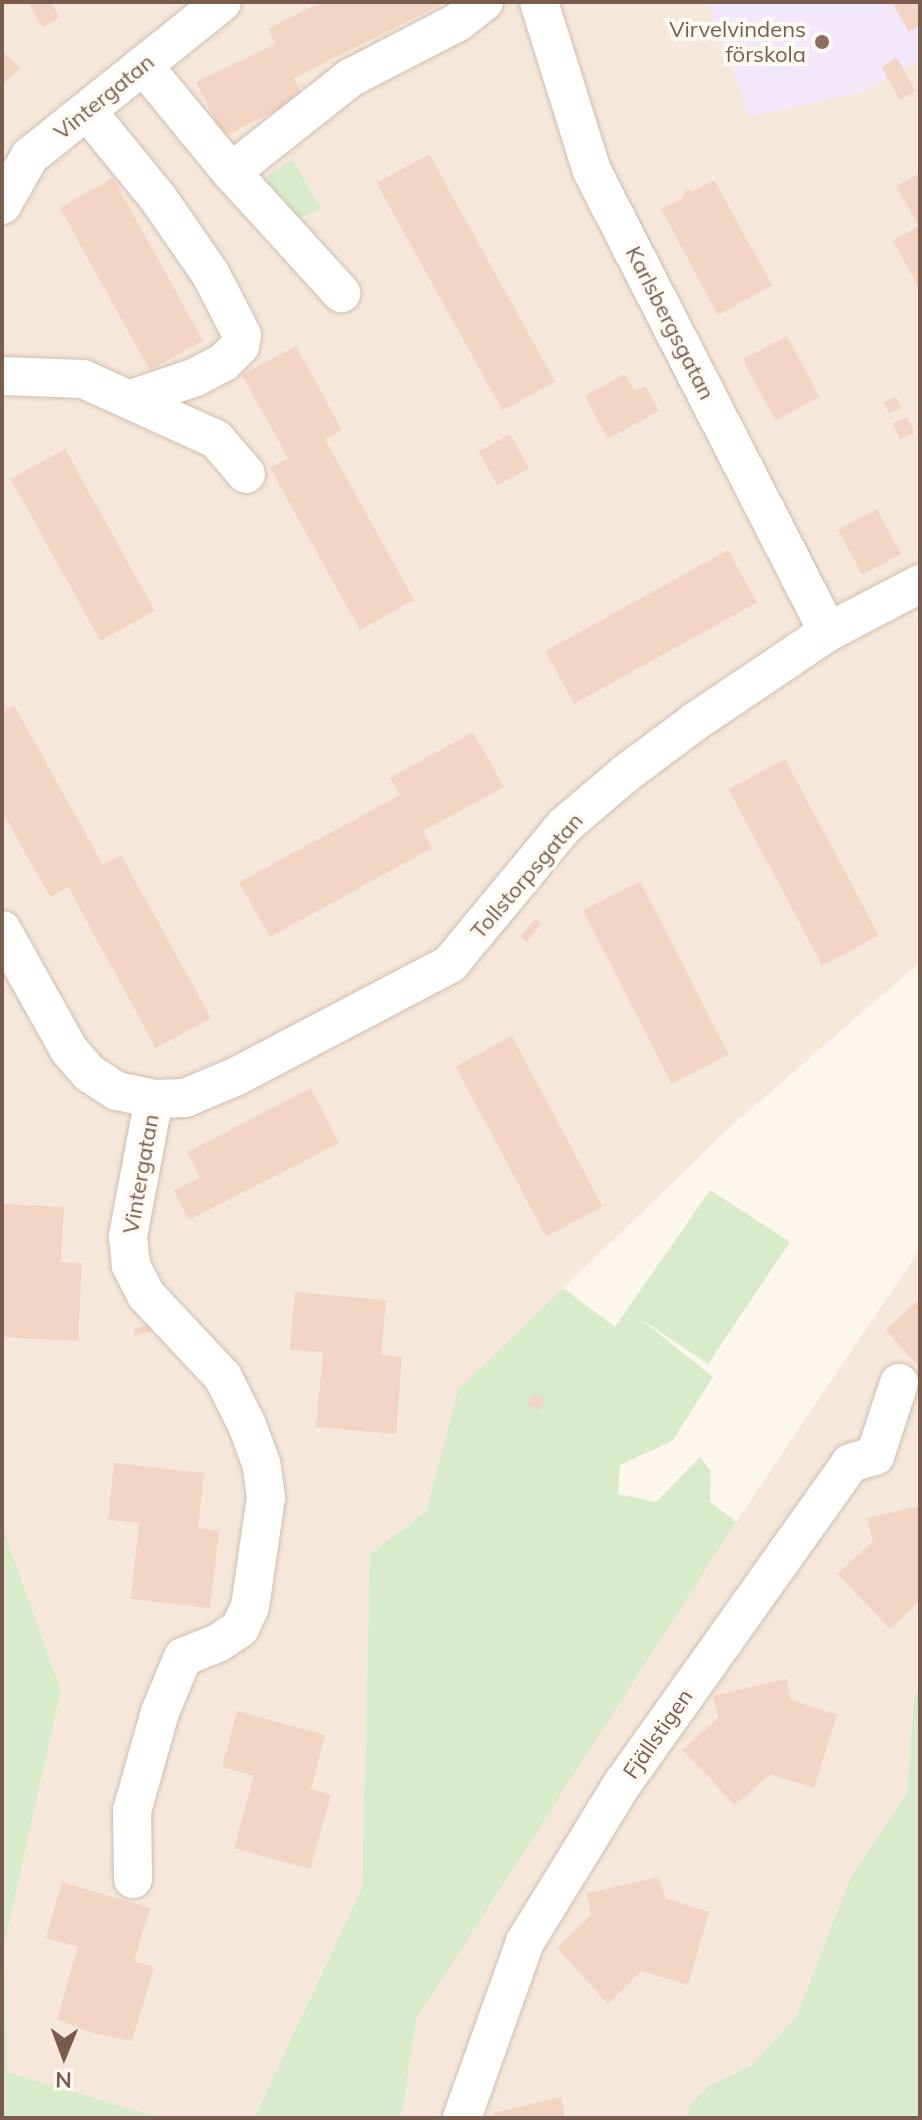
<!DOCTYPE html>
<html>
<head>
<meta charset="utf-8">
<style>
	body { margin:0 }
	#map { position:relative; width:922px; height:2120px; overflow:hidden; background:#fdf6ec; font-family:Mulish,sans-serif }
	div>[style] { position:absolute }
	.residential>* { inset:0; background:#f5e8da }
	.education>* { inset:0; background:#f3e8fa }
	.green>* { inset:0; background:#d8ecc9 }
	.building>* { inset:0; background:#f3d5c3; transform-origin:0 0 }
	.roads { filter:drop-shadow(0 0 2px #d1beb0) drop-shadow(0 0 2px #d1beb0) }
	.minor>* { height:38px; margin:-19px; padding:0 19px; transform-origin:19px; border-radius:19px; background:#fff }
	.dots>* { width:22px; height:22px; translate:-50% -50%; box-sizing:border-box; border:4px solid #fffaf3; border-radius:50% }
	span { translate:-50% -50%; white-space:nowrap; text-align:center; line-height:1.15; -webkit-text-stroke:8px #fffaf3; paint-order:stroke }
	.education-label { font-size:22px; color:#785e54 }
	.right { translate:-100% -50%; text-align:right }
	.street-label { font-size:22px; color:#7a5c4d }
	.frame { position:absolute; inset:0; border:4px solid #7a5c4d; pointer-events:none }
	.north { position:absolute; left:24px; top:2016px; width:80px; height:80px; -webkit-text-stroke:6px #fffaf3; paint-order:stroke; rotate:181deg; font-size:22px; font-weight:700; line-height:32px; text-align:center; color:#7a5c4d }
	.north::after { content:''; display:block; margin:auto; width:28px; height:36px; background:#7a5c4d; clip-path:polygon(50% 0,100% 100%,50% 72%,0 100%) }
</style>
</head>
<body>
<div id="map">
	<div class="residential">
		<i style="clip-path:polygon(2px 2px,920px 2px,920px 962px,728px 1129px,458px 1390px,426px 1512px,370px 1554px,362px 1888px,254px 2118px,161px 2118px,7px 2073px,4px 1946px,61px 1690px,2px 1526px)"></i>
		<i style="clip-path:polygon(920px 1249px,920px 1687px,914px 1697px,907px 1793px,850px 1879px,796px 2017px,752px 2065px,710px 2085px,689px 2105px,689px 2118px,401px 2118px,417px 2018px,693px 1586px)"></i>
	</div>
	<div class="education">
		<i style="clip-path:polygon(708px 2px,920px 2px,920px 61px,861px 93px,749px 116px)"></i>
	</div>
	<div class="green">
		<i style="clip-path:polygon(292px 159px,321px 208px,291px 223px,260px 181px)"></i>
		<i style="clip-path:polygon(710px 1190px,790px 1242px,708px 1364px,638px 1317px,713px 1377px,672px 1441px,620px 1465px,618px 1494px,656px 1502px,700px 1457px,711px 1471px,710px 1502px,736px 1522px,417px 2018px,401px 2118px,254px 2118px,362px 1888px,370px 1554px,426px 1512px,458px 1390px,563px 1288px,615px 1327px)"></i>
		<i style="clip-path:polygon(2px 1526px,61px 1690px,4px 1946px,7px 2072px,161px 2118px,2px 2118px)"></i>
		<i style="clip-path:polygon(920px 1687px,920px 2118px,689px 2118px,689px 2105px,710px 2085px,752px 2065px,796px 2017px,850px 1879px,907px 1793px,914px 1697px)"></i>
	</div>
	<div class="building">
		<i style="clip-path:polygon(28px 2px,51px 2px,60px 18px,42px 27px)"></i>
		<i style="clip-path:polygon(321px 2px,446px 2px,294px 78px,303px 97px,223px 137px,196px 82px,275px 44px,268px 29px)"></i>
		<i style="clip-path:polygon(892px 2px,920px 2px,920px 26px,909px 32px)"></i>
		<i style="clip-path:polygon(2px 50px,20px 68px,2px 86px)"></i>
		<i style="left:897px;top:58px;width:38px;height:18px;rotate:61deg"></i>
		<i style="left:429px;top:154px;width:260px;height:60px;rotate:61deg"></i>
		<i style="clip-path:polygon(920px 173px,920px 290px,893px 241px,919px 226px,896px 186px)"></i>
		<i style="left:113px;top:178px;width:186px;height:61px;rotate:61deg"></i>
		<i style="clip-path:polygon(714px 180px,772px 285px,718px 315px,661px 209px,681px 199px,686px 189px,693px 191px)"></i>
		<i style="left:787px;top:336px;width:69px;height:50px;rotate:62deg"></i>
		<i style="clip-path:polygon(296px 346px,342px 430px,325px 439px,414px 600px,360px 630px,270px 468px,288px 458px,242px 375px)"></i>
		<i style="clip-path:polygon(625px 374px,635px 391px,645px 386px,659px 411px,608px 439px,585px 396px)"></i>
		<i style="left:896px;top:397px;width:12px;height:13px;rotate:66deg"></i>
		<i style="left:907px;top:417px;width:17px;height:16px;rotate:65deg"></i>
		<i style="left:510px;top:434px;width:39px;height:36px;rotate:61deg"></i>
		<i style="left:65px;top:449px;width:185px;height:62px;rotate:61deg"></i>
		<i style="left:877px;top:509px;width:51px;height:44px;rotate:62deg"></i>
		<i style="left:728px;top:550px;width:60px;height:209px;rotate:61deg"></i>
		<i style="clip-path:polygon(14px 705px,103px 865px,121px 855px,211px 1018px,156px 1048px,68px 887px,50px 897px,2px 811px,2px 712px)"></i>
		<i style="clip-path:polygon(473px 732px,504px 787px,423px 831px,432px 848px,270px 937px,239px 882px,400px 795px,390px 778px)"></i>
		<i style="left:785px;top:759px;width:200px;height:64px;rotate:62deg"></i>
		<i style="left:640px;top:881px;width:195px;height:64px;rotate:63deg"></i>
		<i style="left:535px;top:919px;width:8px;height:23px;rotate:40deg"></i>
		<i style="left:512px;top:1036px;width:193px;height:64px;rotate:62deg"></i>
		<i style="clip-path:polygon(311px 1088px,339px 1143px,189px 1220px,174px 1190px,200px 1177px,187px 1152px)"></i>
		<i style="clip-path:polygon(2px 1204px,64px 1207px,61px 1262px,82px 1263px,78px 1341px,2px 1337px)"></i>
		<i style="clip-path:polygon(295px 1292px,386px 1300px,381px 1355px,402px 1357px,396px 1434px,316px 1427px,323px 1352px,290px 1350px)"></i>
		<i style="clip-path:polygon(920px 1299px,920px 1368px,886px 1330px)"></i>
		<i style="left:152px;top:1324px;width:7px;height:19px;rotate:74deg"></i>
		<i style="left:533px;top:1393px;width:13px;height:13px;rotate:27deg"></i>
		<i style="clip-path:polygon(114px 1463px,204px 1473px,198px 1528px,219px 1531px,210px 1608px,131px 1599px,139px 1523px,108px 1520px)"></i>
		<i style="clip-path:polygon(920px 1506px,920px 1601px,890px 1629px,837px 1574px,873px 1541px,867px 1518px)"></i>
		<i style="clip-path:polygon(786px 1679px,791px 1700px,837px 1715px,814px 1788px,770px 1774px,735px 1805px,683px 1750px,718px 1718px,713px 1696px)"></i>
		<i style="clip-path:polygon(237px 1711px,325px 1735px,311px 1789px,331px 1795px,310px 1869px,234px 1848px,254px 1776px,222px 1767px)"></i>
		<i style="clip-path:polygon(659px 1877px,665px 1898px,709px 1912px,688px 1985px,642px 1971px,608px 2004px,557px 1948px,591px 1915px,587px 1893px)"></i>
		<i style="clip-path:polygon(62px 1882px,150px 1908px,134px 1961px,154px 1967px,132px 2041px,92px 2033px,57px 2019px,78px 1947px,46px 1938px)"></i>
		<i style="clip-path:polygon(561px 2097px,565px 2118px,494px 2118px,493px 2113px)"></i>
	</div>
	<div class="roads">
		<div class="minor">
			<i style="left:539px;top:2px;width:177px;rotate:72.6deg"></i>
			<i style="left:592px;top:171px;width:518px;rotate:62.89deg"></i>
			<i style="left:143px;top:65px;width:139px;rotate:50.6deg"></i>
			<i style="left:231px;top:172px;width:164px;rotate:47.7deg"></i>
			<i style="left:87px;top:111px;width:112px;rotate:50.8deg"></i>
			<i style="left:158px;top:198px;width:91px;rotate:55.3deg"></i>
			<i style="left:210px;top:273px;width:70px;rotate:62.7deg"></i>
			<i style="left:242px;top:335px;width:11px;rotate:100deg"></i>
			<i style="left:240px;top:346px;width:23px;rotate:135deg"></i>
			<i style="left:224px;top:362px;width:32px;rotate:152deg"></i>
			<i style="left:196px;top:377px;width:69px;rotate:161.3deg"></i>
			<i style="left:231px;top:172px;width:152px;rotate:-38.3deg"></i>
			<i style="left:350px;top:78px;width:122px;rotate:-27.4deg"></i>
			<i style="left:458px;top:22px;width:33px;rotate:-38deg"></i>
			<i style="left:2px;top:205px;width:56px;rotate:-60.3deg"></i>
			<i style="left:30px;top:156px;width:246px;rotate:-38.7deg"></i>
			<i style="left:2px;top:376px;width:81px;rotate:2.1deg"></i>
			<i style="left:83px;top:379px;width:146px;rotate:24.3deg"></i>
			<i style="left:216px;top:439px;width:46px;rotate:49.4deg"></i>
			<i style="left:2px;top:930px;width:137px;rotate:60.8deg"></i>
			<i style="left:69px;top:1050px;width:30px;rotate:49deg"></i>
			<i style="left:89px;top:1073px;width:33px;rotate:33deg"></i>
			<i style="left:117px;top:1091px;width:38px;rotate:12deg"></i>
			<i style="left:154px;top:1099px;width:31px;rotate:-2deg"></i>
			<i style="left:185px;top:1098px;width:54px;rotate:-22.8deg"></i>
			<i style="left:235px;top:1077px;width:243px;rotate:-27.7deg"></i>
			<i style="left:450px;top:964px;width:179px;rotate:-50.4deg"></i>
			<i style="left:564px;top:826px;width:80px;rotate:-40.4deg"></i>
			<i style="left:625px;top:774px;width:89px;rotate:-36.7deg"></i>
			<i style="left:696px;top:721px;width:159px;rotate:-34deg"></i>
			<i style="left:828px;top:632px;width:104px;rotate:-27.6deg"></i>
			<i style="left:133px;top:1879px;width:68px;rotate:-90.8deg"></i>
			<i style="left:132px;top:1811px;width:103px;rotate:-74.2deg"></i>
			<i style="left:160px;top:1712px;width:60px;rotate:-67.3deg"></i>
			<i style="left:183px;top:1657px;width:38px;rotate:-22deg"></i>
			<i style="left:218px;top:1643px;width:27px;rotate:-34deg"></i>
			<i style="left:240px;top:1628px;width:23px;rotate:-65deg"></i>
			<i style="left:250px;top:1607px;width:111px;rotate:-81.7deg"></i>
			<i style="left:266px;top:1497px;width:34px;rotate:-98deg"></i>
			<i style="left:261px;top:1463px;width:40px;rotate:-110.2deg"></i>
			<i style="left:247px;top:1425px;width:54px;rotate:-116.6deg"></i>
			<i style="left:223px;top:1377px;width:112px;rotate:-133.2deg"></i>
			<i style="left:146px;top:1295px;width:34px;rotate:-117deg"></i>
			<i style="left:131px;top:1265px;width:29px;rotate:-96deg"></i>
			<i style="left:128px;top:1236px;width:139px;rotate:-79.3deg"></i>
			<i style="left:462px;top:2118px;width:187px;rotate:-70.3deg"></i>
			<i style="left:525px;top:1942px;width:187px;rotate:-58.4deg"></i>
			<i style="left:623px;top:1783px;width:392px;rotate:-54.6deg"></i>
			<i style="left:850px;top:1463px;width:26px;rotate:-16deg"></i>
			<i style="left:875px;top:1456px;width:77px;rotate:-71.8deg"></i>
		</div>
	</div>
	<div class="dots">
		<i style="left:822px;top:42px;background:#8d6e63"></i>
	</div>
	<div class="education-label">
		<span class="right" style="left:806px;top:42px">Virvelvindens<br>förskola</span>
	</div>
	<div class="street-label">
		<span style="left:104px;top:97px;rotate:-39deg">Vintergatan</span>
		<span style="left:670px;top:323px;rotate:63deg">Karlsbergsgatan</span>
		<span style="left:527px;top:876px;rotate:-49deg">Tollstorpsgatan</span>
		<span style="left:141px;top:1174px;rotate:-80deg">Vintergatan</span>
		<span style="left:658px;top:1734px;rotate:-55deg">Fjällstigen</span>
	</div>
	<div class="frame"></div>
	<div class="north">N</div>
</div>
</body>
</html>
